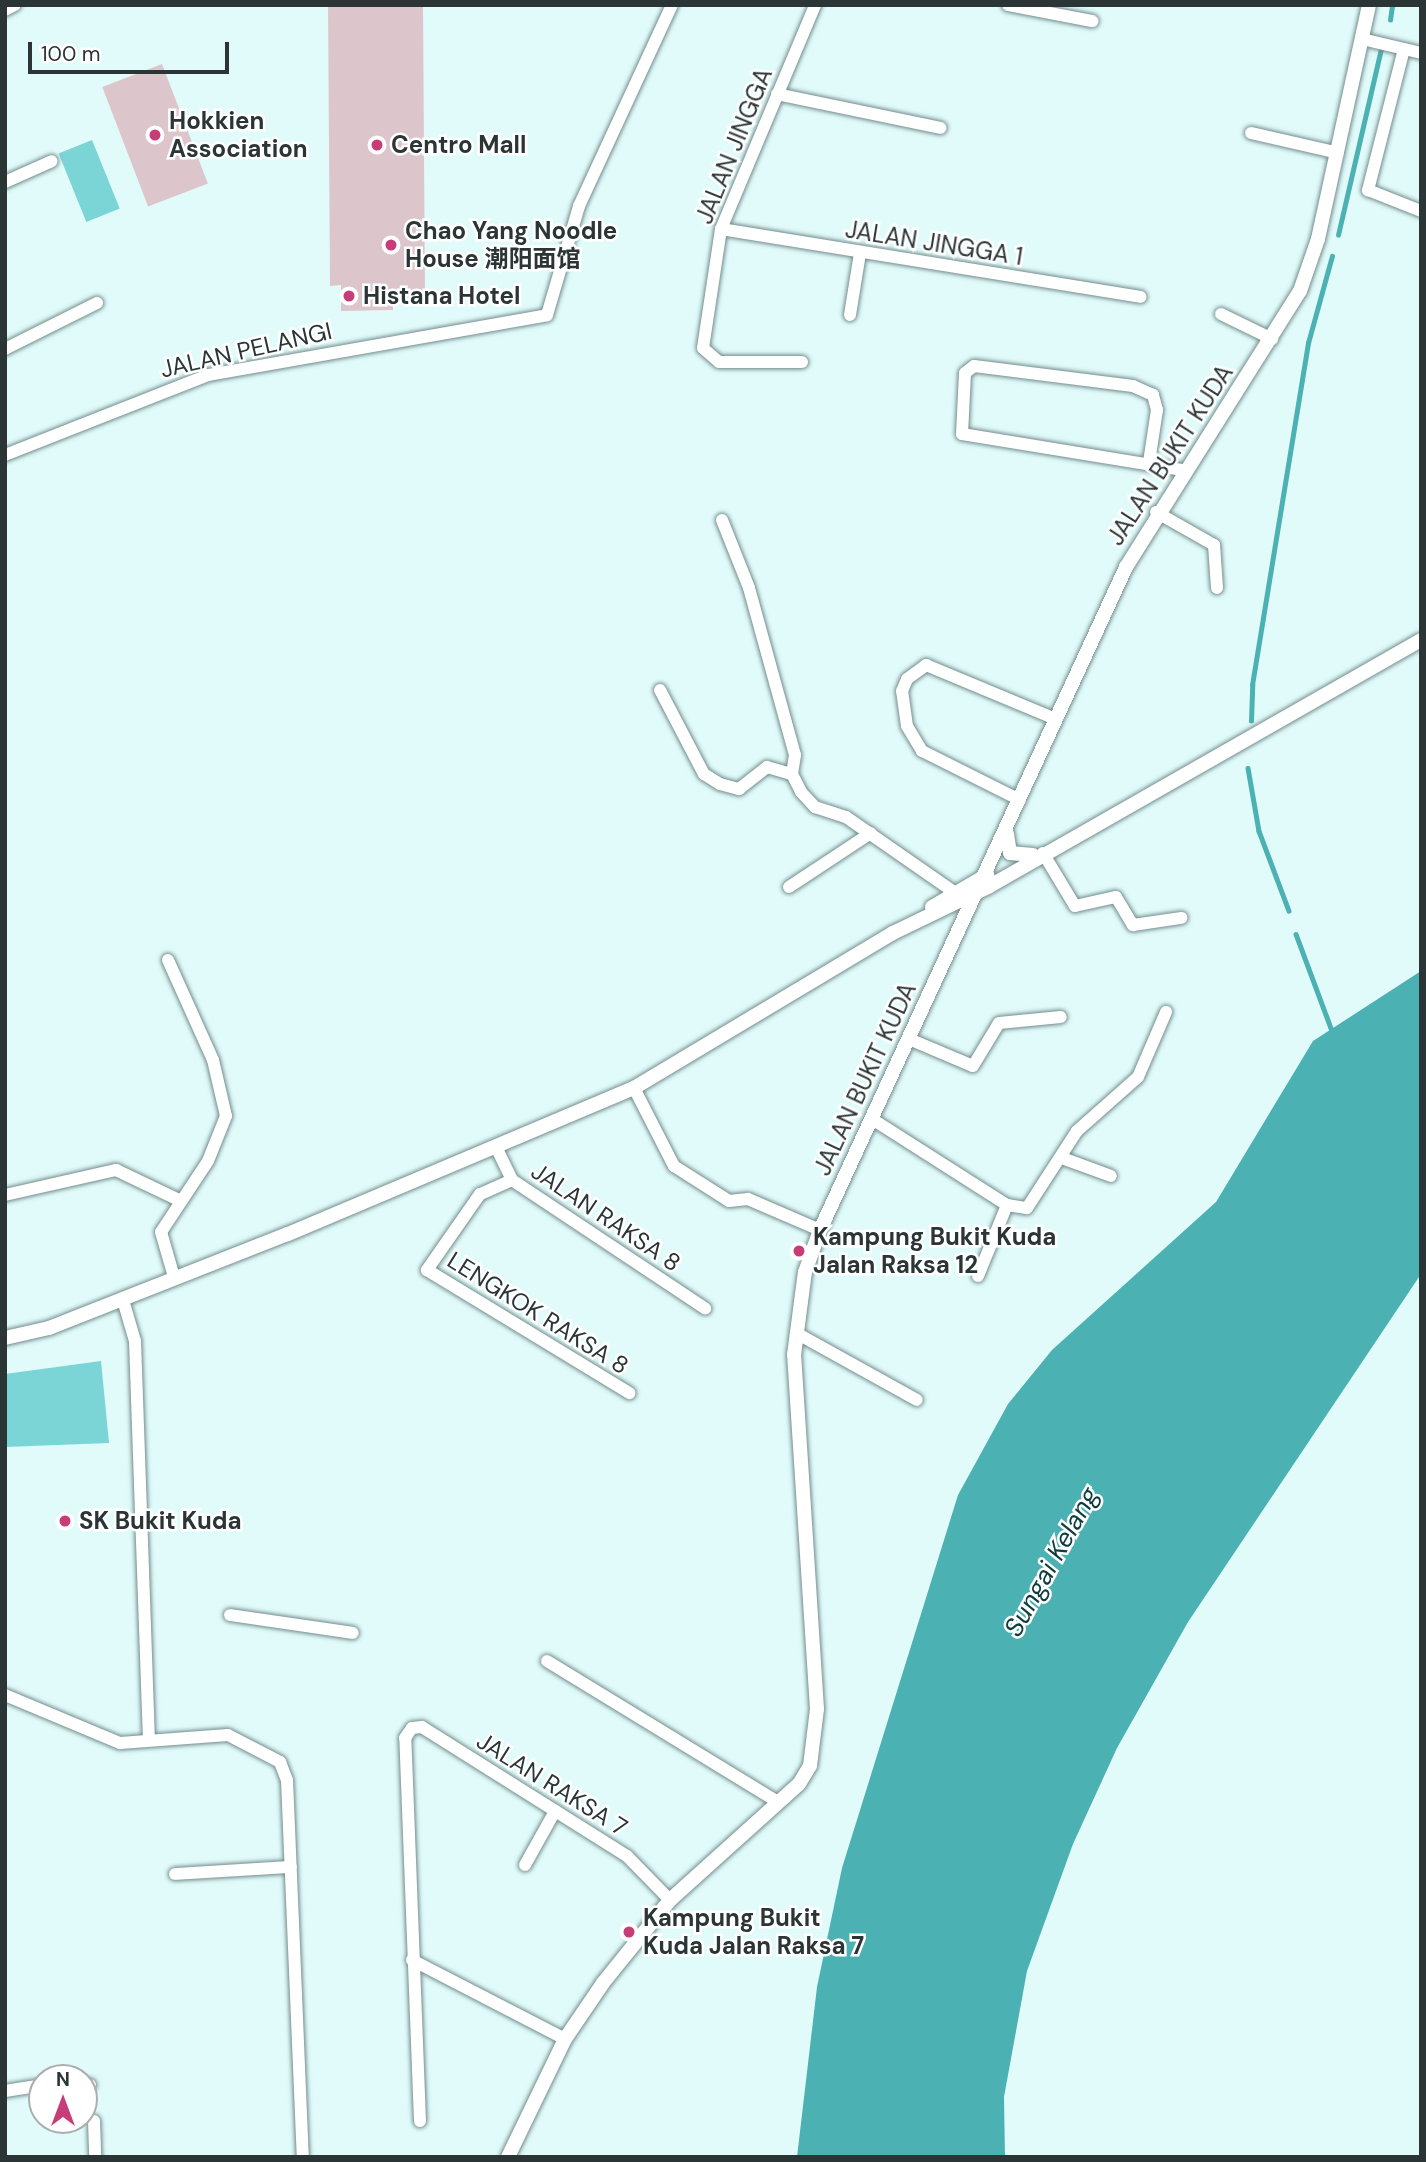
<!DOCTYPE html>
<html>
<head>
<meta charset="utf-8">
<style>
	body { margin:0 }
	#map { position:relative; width:1426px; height:2162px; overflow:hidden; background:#e1fbfb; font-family:"DM Sans","Noto Sans SC",sans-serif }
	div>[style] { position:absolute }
	.green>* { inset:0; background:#7bd4d5; transform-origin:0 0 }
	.water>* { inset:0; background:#4cb1b2 }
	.stream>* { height:4.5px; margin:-2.25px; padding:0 2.25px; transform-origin:2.25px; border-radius:2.25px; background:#4cb1b2 }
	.building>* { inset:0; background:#dcc6cc; transform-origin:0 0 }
	.roads { filter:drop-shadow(0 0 2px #748c8c) drop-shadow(0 0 2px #748c8c) }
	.minor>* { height:12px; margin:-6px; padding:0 6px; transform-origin:6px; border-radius:6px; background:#fff }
	.tertiary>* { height:14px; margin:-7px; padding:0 7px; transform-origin:7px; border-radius:7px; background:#fff }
	.dots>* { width:19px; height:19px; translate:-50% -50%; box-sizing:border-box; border:4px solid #fff; border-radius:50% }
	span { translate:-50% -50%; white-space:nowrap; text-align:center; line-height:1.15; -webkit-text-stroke:5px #fff; paint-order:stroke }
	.poi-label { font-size:24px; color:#2b3535; font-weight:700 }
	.left { translate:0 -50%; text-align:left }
	.street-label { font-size:24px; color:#2b3535 }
	.water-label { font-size:26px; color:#0c3c3d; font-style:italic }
	.frame { position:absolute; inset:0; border:7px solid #2b3535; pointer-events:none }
	.north { position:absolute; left:28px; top:2064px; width:70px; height:70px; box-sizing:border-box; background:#fff; border:2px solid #aaaeae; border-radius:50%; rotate:0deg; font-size:19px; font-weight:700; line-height:28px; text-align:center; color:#2b3535 }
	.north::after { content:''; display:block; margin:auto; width:24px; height:32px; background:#c73d77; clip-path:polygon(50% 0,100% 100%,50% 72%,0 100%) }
	.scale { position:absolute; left:28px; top:42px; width:201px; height:32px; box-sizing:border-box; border:4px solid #2b3535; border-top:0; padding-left:9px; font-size:21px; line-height:24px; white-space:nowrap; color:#2b3535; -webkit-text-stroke:5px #fff; paint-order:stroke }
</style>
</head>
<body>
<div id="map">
	<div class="green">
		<i style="left:92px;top:140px;width:74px;height:36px;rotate:68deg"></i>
		<i style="clip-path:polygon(101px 1361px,109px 1443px,5px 1447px,5px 1374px)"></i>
	</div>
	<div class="water">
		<i style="clip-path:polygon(1421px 971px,1421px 1274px,1188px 1622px,1117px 1748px,1073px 1844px,1027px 1971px,1004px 2097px,1005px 2157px,797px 2157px,817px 1987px,842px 1868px,958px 1495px,1008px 1404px,1052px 1350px,1216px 1202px,1313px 1041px)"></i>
	</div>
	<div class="stream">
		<i style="left:1390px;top:20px;width:15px;rotate:-82deg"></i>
		<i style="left:1338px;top:235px;width:195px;rotate:-77deg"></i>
		<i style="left:1251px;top:721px;width:36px;rotate:-88deg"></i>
		<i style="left:1252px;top:685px;width:347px;rotate:-80.7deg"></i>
		<i style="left:1308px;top:343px;width:90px;rotate:-74.6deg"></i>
		<i style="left:1248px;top:768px;width:64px;rotate:80.1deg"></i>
		<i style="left:1259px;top:831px;width:85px;rotate:69.4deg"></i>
		<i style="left:1296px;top:934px;width:100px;rotate:69.6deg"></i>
	</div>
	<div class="building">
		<i style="clip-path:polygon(328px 5px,423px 5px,425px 298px,393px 299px,393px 310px,341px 311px,341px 285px,330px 286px)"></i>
		<i style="left:162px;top:64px;width:128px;height:64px;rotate:69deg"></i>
	</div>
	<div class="roads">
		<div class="minor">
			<i style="left:1008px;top:5px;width:86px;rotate:10.8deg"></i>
			<i style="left:5px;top:10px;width:11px;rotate:-27deg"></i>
			<i style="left:1362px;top:39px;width:61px;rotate:13.3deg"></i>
			<i style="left:1404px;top:49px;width:146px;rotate:104.3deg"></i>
			<i style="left:1368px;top:190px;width:57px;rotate:21.6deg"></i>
			<i style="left:777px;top:94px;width:167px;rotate:11.7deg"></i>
			<i style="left:1251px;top:133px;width:89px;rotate:12.9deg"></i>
			<i style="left:5px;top:182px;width:51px;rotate:-24.1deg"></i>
			<i style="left:721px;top:229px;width:425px;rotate:9.2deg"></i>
			<i style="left:1221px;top:314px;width:57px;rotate:26.1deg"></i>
			<i style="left:850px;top:315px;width:63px;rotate:-80.8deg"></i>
			<i style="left:5px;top:349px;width:103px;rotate:-26.6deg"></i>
			<i style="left:802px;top:362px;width:83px;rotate:180deg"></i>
			<i style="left:719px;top:362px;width:21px;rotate:-139deg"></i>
			<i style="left:703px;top:348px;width:120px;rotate:-81.4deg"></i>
			<i style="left:721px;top:229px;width:243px;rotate:-67.2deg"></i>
			<i style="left:5px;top:455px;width:218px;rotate:-21.5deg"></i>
			<i style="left:208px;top:375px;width:344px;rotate:-10deg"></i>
			<i style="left:547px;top:315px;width:114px;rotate:-73.6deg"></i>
			<i style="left:579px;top:206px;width:221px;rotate:-65.2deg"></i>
			<i style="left:1149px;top:462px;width:53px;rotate:-81.3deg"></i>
			<i style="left:1157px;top:410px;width:16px;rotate:-105deg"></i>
			<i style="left:1153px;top:395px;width:22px;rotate:-156deg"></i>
			<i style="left:1133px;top:386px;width:160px;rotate:-172.8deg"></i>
			<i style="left:974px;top:366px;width:11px;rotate:142deg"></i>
			<i style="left:965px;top:373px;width:61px;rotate:92.8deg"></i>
			<i style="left:962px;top:434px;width:224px;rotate:9.3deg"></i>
			<i style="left:1156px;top:512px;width:67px;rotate:29.6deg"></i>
			<i style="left:1214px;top:545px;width:43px;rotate:86deg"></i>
			<i style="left:722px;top:520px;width:73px;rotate:68.3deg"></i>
			<i style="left:749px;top:588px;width:173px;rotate:74.6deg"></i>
			<i style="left:795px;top:755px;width:19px;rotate:99deg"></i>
			<i style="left:792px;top:774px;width:20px;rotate:63deg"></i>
			<i style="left:801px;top:792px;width:21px;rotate:47deg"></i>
			<i style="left:815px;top:807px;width:33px;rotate:18deg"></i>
			<i style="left:846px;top:817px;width:131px;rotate:34.8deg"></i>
			<i style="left:660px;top:690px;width:95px;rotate:62.4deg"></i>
			<i style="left:704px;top:774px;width:19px;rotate:32deg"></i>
			<i style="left:720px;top:784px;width:20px;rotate:15deg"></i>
			<i style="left:739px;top:789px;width:36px;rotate:-38deg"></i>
			<i style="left:767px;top:767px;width:26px;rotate:16deg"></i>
			<i style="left:1020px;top:800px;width:110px;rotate:-153.4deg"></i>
			<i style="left:922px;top:751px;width:29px;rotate:-121deg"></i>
			<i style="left:907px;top:726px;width:35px;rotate:-98deg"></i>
			<i style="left:902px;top:691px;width:13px;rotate:-67deg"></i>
			<i style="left:907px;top:679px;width:24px;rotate:-36deg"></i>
			<i style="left:926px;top:665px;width:141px;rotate:22.6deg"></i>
			<i style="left:1043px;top:853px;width:62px;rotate:58.9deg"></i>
			<i style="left:1075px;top:906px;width:42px;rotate:-12.4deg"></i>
			<i style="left:1116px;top:897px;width:33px;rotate:59deg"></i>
			<i style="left:1133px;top:925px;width:49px;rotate:-8.3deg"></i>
			<i style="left:789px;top:887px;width:98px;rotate:-33.4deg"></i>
			<i style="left:168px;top:960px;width:110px;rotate:65.8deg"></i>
			<i style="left:213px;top:1060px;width:57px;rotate:76.9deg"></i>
			<i style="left:226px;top:1116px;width:48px;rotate:111.8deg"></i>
			<i style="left:208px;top:1161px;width:85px;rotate:123.5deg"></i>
			<i style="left:161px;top:1232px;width:47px;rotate:73.9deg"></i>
			<i style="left:909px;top:1039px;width:69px;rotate:22.9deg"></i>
			<i style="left:973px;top:1066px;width:50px;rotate:-58.8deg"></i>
			<i style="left:999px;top:1023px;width:62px;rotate:-5.5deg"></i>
			<i style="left:634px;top:1088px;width:88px;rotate:62.9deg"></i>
			<i style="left:674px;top:1166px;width:65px;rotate:32.5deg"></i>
			<i style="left:729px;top:1201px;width:19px;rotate:-6deg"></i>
			<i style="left:748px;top:1199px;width:78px;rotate:23.3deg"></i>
			<i style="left:872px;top:1119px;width:160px;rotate:32.5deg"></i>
			<i style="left:1007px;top:1205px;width:20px;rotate:9deg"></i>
			<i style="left:1027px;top:1208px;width:92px;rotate:-57deg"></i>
			<i style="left:1077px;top:1131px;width:81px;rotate:-41.5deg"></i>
			<i style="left:1138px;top:1077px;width:71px;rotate:-66.7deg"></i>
			<i style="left:497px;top:1149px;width:34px;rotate:64deg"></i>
			<i style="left:512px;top:1180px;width:232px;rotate:33.6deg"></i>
			<i style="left:1062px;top:1158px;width:52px;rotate:20.2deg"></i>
			<i style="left:512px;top:1180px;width:35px;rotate:156deg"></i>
			<i style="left:480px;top:1194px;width:93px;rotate:124.9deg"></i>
			<i style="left:427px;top:1270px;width:237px;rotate:31.3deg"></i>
			<i style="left:5px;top:1195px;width:114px;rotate:-12.7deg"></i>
			<i style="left:116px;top:1170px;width:72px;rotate:25.5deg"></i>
			<i style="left:978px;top:1276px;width:77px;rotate:-67.8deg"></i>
			<i style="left:123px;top:1300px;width:43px;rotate:73.7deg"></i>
			<i style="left:135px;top:1341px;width:399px;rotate:88deg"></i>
			<i style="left:796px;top:1333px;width:138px;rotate:29deg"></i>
			<i style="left:230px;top:1615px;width:124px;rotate:8.3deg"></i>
			<i style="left:547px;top:1661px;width:271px;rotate:31.4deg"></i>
			<i style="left:5px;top:1695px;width:125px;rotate:22.7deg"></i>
			<i style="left:120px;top:1743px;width:108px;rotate:-4.2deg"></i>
			<i style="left:228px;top:1735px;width:59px;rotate:27.4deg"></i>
			<i style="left:280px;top:1762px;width:19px;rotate:69deg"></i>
			<i style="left:287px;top:1780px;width:377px;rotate:87.6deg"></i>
			<i style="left:525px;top:1865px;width:62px;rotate:-60.9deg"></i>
			<i style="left:175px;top:1874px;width:116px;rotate:-3.5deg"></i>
			<i style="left:412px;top:1960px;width:172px;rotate:27.3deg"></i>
			<i style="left:84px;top:2084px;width:6px;rotate:9deg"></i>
			<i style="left:5px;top:2091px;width:37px;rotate:-9deg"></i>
			<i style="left:94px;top:2121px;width:36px;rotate:88deg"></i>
			<i style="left:420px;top:2121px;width:383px;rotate:-92.2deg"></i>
			<i style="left:405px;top:1738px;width:12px;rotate:-55deg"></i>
			<i style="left:412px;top:1728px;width:10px;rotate:-6deg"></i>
			<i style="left:422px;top:1727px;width:242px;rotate:32.2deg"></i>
			<i style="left:627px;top:1856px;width:62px;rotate:45.7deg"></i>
		</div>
		<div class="tertiary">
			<i style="left:1007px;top:834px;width:19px;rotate:81deg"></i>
			<i style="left:1010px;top:853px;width:23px;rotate:5deg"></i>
			<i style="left:932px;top:907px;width:64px;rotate:-30.2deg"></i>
			<i style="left:5px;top:1338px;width:45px;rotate:-12.8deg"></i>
			<i style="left:49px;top:1328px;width:257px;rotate:-21.5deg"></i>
			<i style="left:288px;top:1234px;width:376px;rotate:-22.9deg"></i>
			<i style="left:634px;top:1088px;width:302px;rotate:-30.9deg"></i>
			<i style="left:893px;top:933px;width:106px;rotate:-25.8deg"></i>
			<i style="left:988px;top:887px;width:498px;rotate:-29.7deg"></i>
			<i style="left:508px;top:2157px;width:131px;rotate:-64.2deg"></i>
			<i style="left:565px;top:2039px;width:68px;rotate:-55.8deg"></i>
			<i style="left:603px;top:1983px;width:107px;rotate:-51.1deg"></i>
			<i style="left:670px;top:1900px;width:173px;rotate:-42deg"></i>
			<i style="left:799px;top:1784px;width:21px;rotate:-59deg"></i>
			<i style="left:810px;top:1766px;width:57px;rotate:-83deg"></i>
			<i style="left:817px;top:1709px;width:355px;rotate:-93.7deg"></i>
			<i style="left:794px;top:1355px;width:84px;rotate:-82.5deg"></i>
			<i style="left:805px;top:1272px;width:45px;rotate:-70.3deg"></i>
			<i style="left:820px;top:1230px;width:730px;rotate:-65.22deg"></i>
			<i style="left:1126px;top:567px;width:326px;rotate:-57.8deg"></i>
			<i style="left:1300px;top:291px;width:55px;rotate:-70.9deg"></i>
			<i style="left:1318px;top:239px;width:239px;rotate:-77.7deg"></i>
		</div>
	</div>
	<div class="dots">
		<i style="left:155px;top:135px;background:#c73d77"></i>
		<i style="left:377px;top:145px;background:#c73d77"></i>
		<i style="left:391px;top:245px;background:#c73d77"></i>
		<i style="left:349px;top:296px;background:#c73d77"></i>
		<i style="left:799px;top:1251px;background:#c73d77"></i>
		<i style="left:65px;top:1521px;background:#c73d77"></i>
		<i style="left:629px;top:1932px;background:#c73d77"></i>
	</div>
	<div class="poi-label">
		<span class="left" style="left:169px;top:135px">Hokkien<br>Association</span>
		<span class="left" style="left:391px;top:145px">Centro Mall</span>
		<span class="left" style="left:405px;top:245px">Chao Yang Noodle<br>House 潮阳面馆</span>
		<span class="left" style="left:363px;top:296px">Histana Hotel</span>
		<span class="left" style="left:813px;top:1251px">Kampung Bukit Kuda<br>Jalan Raksa 12</span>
		<span class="left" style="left:79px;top:1521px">SK Bukit Kuda</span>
		<span class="left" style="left:643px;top:1932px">Kampung Bukit<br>Kuda Jalan Raksa 7</span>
	</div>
	<div class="street-label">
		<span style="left:734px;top:146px;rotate:-68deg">JALAN JINGGA</span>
		<span style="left:934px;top:243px;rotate:9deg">JALAN JINGGA 1</span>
		<span style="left:246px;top:350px;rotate:-13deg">JALAN PELANGI</span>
		<span style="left:1170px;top:455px;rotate:-57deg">JALAN BUKIT KUDA</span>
		<span style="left:865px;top:1079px;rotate:-65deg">JALAN BUKIT KUDA</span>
		<span style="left:606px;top:1217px;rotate:34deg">JALAN RAKSA 8</span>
		<span style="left:538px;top:1313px;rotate:32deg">LENGKOK RAKSA 8</span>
		<span style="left:552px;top:1784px;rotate:32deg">JALAN RAKSA 7</span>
	</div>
	<div class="water-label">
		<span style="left:1052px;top:1562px;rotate:-61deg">Sungai Kelang</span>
	</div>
	<div class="frame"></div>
	<div class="north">N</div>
	<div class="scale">100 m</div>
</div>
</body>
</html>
